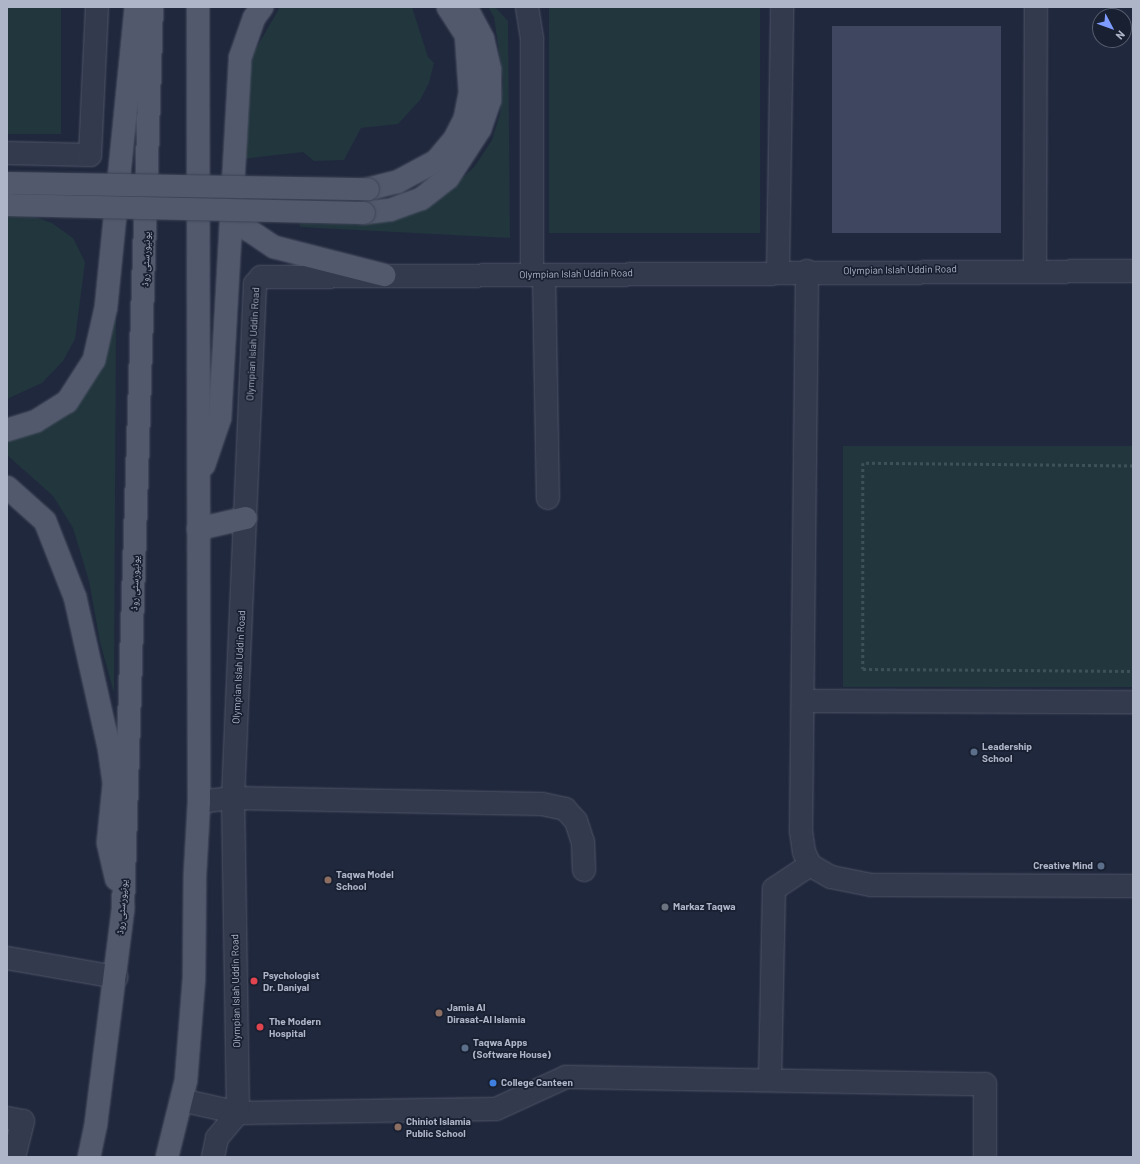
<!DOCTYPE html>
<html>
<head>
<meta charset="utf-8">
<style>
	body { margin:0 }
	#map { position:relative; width:1140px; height:1164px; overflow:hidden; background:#20283d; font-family:Barlow,"Noto Naskh Arabic",sans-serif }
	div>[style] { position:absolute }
	.green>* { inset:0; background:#22363e; transform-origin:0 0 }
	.building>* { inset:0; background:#3e475f; transform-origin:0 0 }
	.path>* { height:2.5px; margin-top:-1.25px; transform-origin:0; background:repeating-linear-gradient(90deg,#3d5258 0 3px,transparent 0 6px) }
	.roads { filter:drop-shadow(0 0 1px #4f5568) drop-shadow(0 0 1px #4f5568) }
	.minor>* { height:22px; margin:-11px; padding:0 11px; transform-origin:11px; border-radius:11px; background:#343a4d }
	.major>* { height:22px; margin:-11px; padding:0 11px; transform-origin:11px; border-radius:11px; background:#52596d }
	.bridges { filter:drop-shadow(0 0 1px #3d4456) drop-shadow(0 0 1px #3d4456) }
	.major-bridge>* { height:22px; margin:-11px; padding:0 11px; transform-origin:11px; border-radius:11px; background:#52596d }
	.dots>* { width:11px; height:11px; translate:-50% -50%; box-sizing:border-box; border:2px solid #192031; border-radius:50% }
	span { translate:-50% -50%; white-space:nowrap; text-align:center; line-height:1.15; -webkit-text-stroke:3.5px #192031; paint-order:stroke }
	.street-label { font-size:10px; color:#afb5c9 }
	.poi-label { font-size:10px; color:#afb5c9; font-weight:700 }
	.left { translate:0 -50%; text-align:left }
	.right { translate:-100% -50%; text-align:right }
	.frame { position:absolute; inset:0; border:8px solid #afb5c9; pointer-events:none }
	.north { position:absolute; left:1092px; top:8px; width:40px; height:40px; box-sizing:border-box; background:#192031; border:1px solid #555c6e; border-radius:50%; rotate:131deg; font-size:11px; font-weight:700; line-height:16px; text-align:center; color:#afb5c9 }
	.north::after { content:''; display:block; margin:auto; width:14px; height:18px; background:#7e9cff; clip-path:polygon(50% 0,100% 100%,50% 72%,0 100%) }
</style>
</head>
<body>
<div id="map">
	<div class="green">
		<i style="left:7px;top:7px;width:54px;height:127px"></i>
		<i style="clip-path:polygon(280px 7px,412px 7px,428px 57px,434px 63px,429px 83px,420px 100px,398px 124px,361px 128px,344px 160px,314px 161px,303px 152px,242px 159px,249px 74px,254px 52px)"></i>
		<i style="clip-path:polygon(488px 7px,495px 7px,508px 21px,510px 238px,300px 227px,300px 221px,458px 182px,475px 166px,492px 140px,500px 114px,503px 79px,494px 17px)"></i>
		<i style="left:549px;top:7px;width:211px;height:226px"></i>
		<i style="clip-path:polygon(7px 211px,27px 214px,52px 223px,73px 238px,85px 262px,75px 339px,63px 361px,42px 383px,7px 399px)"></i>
		<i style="clip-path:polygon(116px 315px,114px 693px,100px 642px,89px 581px,73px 528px,53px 496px,7px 455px,7px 434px,79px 393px,103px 366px)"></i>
		<i style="left:843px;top:446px;width:290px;height:241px"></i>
	</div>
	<div class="building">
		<i style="left:832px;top:26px;width:169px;height:207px"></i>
	</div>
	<div class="path">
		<i style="left:1133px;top:466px;width:270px;rotate:-179.4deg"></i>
		<i style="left:863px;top:463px;width:206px;rotate:90deg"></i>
		<i style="left:863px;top:669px;width:270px;rotate:0.4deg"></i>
	</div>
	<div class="roads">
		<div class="minor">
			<i style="left:527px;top:7px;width:33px;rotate:81deg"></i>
			<i style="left:532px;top:40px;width:235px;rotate:90deg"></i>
			<i style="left:7px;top:153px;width:83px;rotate:1.4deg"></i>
			<i style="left:90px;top:155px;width:148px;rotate:-87.3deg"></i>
			<i style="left:1035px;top:269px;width:262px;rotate:-89.8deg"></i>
			<i style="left:807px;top:271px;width:560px;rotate:90.61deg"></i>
			<i style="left:801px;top:831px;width:21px;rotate:82deg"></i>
			<i style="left:804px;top:852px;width:14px;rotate:65deg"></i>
			<i style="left:810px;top:865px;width:24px;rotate:30deg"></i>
			<i style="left:831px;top:877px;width:41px;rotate:11.3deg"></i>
			<i style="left:871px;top:885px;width:262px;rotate:0.2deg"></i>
			<i style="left:778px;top:272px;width:265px;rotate:-89.1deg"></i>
			<i style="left:544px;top:275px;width:223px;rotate:89deg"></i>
			<i style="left:803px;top:701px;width:330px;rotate:0.2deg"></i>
			<i style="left:199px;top:802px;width:34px;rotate:-7deg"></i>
			<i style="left:233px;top:798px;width:309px;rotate:1.1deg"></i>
			<i style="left:542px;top:804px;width:24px;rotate:12deg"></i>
			<i style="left:565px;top:809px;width:16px;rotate:47deg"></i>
			<i style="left:576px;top:821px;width:22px;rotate:72deg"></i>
			<i style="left:583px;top:842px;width:28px;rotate:88deg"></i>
			<i style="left:7px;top:958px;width:111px;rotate:9.9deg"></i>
			<i style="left:770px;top:1079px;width:190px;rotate:-88.8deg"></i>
			<i style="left:774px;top:889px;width:43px;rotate:-33.7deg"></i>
			<i style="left:181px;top:1100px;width:58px;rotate:12.8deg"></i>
			<i style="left:238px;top:1113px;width:258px;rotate:-0.9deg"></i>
			<i style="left:496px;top:1109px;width:77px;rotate:-24.6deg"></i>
			<i style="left:566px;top:1077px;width:419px;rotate:1deg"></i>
			<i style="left:985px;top:1084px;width:73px;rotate:90deg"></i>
			<i style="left:7px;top:1118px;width:16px;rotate:11deg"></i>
			<i style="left:23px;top:1121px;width:37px;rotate:104deg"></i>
			<i style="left:213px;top:1157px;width:19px;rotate:-78deg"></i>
			<i style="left:217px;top:1138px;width:33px;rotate:-50deg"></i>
			<i style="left:238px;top:1113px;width:315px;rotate:-90.9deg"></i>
			<i style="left:233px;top:798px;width:514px;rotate:-87.55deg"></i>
			<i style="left:255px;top:284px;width:9px;rotate:-49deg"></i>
			<i style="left:261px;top:277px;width:872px;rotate:-0.39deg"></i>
		</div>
		<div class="major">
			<i style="left:368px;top:189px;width:30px;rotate:-14deg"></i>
			<i style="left:397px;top:182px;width:44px;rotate:-28.3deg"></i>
			<i style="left:436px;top:161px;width:30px;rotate:-50deg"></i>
			<i style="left:455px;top:138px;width:22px;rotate:-63deg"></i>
			<i style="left:465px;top:118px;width:26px;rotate:-79deg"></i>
			<i style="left:470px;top:92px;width:57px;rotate:-94deg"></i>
			<i style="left:466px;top:35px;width:33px;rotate:-123deg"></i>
			<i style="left:233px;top:207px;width:29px;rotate:55deg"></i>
			<i style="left:250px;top:231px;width:29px;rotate:34deg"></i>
			<i style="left:274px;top:247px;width:114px;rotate:14.3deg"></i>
			<i style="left:364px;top:213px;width:26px;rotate:-7deg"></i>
			<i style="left:390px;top:210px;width:33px;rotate:-20deg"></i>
			<i style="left:421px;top:199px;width:34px;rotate:-38deg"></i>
			<i style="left:448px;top:178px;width:59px;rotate:-56.9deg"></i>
			<i style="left:480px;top:129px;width:31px;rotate:-71deg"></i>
			<i style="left:490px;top:100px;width:30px;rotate:-90deg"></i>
			<i style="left:490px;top:70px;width:32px;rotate:-103deg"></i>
			<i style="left:483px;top:39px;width:36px;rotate:-118deg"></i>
			<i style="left:7px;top:430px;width:30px;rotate:-17deg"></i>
			<i style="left:36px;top:421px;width:36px;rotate:-32deg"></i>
			<i style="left:67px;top:402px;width:50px;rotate:-57.3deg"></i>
			<i style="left:94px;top:360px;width:54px;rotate:-77.2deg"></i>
			<i style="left:106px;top:307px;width:301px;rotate:-84.3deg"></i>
			<i style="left:204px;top:465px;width:50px;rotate:-71.2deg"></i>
			<i style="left:220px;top:418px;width:361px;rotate:-86.8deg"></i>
			<i style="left:240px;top:58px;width:42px;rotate:-70.7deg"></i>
			<i style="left:254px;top:18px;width:14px;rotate:-54deg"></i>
			<i style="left:7px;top:487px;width:51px;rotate:41.8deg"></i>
			<i style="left:45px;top:521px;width:82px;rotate:68.5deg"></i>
			<i style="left:75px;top:597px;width:155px;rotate:77.3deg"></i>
			<i style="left:109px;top:748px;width:35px;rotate:82deg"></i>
			<i style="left:114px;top:783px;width:60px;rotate:95.7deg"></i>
			<i style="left:108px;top:843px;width:37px;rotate:77deg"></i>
			<i style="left:198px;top:529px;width:49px;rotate:-12.9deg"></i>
			<i style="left:89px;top:1157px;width:35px;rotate:-78deg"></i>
			<i style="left:96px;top:1123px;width:216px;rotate:-82.8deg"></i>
			<i style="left:123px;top:909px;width:902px;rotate:-88.16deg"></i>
			<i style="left:167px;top:1157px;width:79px;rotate:-76.1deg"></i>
			<i style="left:186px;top:1080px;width:101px;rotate:-85.5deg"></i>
			<i style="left:194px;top:979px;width:105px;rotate:-89.5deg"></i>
			<i style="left:195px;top:874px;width:72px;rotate:-86.8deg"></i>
			<i style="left:199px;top:802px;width:795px;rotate:-90.07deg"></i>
		</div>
	</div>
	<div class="bridges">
		<div class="major-bridge">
			<i style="left:7px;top:183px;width:361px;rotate:1deg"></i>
			<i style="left:7px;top:205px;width:357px;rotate:1.3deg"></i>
		</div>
	</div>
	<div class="dots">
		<i style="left:974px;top:752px;background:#5c6f8a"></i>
		<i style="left:1101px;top:866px;background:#5c6f8a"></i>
		<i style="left:328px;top:880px;background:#8d6e63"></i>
		<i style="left:665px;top:907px;background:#6b7280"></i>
		<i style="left:254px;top:981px;background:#e0444e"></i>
		<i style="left:439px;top:1013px;background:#8d6e63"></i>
		<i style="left:260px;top:1027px;background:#e0444e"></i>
		<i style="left:465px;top:1048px;background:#5c6f8a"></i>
		<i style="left:493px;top:1083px;background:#3f7fe0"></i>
		<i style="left:398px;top:1127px;background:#8d6e63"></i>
	</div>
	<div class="street-label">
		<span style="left:146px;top:259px;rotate:-88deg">یونیورسٹی روڈ</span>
		<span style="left:900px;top:270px;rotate:-1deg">Olympian Islah Uddin Road</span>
		<span style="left:576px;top:274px;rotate:-1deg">Olympian Islah Uddin Road</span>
		<span style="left:253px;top:344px;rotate:-87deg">Olympian Islah Uddin Road</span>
		<span style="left:135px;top:583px;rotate:-88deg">یونیورسٹی روڈ</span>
		<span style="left:239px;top:667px;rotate:-87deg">Olympian Islah Uddin Road</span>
		<span style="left:122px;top:907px;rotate:-86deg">یونیورسٹی روڈ</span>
		<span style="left:236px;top:991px;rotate:-91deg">Olympian Islah Uddin Road</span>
	</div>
	<div class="poi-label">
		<span class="left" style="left:982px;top:752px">Leadership<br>School</span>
		<span class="right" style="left:1093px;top:866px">Creative Mind</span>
		<span class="left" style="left:336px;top:880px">Taqwa Model<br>School</span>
		<span class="left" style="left:673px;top:907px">Markaz Taqwa</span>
		<span class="left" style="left:263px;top:981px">Psychologist<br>Dr. Daniyal</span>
		<span class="left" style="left:447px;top:1013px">Jamia Al<br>Dirasat-Al Islamia</span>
		<span class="left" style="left:269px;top:1027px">The Modern<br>Hospital</span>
		<span class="left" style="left:473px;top:1048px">Taqwa Apps<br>(Software House)</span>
		<span class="left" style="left:501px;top:1083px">College Canteen</span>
		<span class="left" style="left:406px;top:1127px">Chiniot Islamia<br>Public School</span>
	</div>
	<div class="frame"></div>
	<div class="north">N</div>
</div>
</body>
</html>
